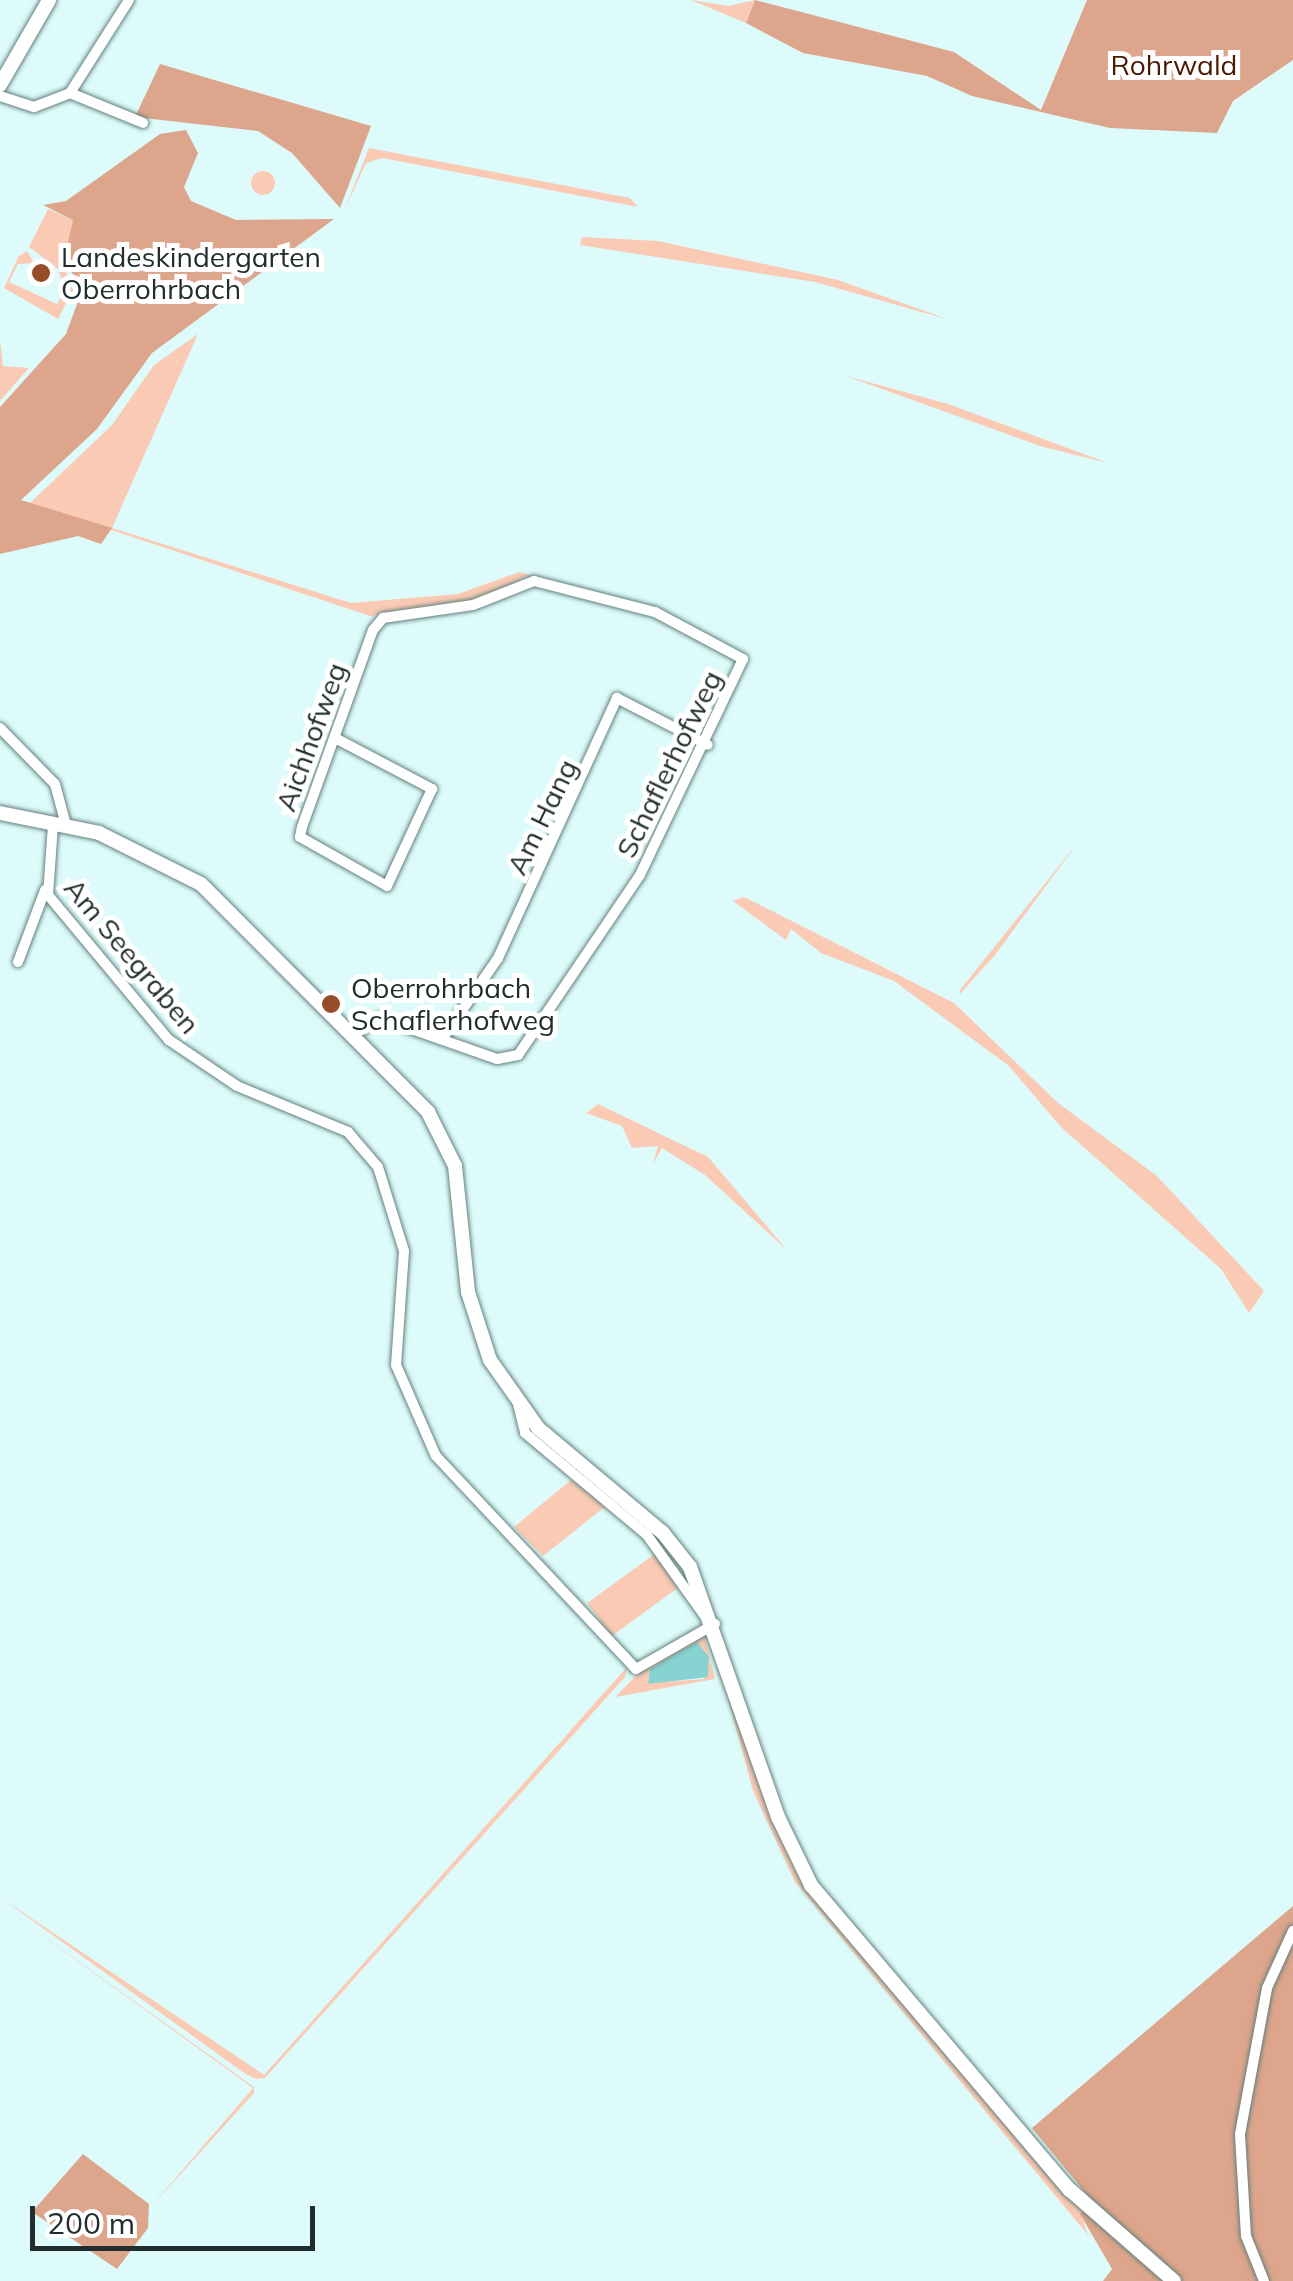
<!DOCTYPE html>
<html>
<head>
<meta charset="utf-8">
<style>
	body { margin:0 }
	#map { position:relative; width:1293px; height:2281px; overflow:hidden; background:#dcfbfa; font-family:Mulish,sans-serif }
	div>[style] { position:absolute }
	.green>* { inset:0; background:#fbcab4; transform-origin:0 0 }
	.round { border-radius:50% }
	.forest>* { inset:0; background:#dda58b }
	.water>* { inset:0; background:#87d3d2 }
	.roads { filter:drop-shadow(0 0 2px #64807f) drop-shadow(0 0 2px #64807f) }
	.street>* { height:10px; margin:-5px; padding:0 5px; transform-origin:5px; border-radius:5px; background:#fff }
	.secondary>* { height:14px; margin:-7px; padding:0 7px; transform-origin:7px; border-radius:7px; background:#fff }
	.dots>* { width:28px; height:28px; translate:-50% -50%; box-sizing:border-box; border:5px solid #fff; border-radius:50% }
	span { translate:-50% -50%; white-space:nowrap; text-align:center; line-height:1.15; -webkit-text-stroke:10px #fff; paint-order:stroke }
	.park-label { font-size:28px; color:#4b1900 }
	.poi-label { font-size:28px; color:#222e2d }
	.left { translate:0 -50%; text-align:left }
	.street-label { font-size:28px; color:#222e2d }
	.scale { position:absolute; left:30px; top:2206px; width:285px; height:45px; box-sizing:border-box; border:5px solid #222e2d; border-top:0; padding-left:12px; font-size:30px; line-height:35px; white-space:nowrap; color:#222e2d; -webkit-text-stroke:8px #fff; paint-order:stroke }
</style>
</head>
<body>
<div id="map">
	<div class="green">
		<i style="clip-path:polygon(691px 0,728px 6px,755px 0,746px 23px)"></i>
		<i style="clip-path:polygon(369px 148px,630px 198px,638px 207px,382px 158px,366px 163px,344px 211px)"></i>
		<i class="round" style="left:251px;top:171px;width:24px;height:24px"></i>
		<i style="clip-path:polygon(48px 209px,73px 220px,63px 264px,73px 290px,58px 319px,4px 288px,19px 256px,27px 251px,34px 263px,18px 264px,9px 282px,57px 304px,65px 287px,57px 268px,29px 247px)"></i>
		<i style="clip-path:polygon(582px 237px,658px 241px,838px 280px,950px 320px,815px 282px,580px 245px)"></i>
		<i style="clip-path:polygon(198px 334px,112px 528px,351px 603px,458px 594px,519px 572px,614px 597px,525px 577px,480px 600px,370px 616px,30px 503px,112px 425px,154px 365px)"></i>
		<i style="clip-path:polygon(0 340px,3px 366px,29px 368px,0 401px)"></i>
		<i style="clip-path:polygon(846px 376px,948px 404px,1108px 463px,1040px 446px)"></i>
		<i style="clip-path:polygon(1079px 841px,995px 955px,960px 994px,960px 990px)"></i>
		<i style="clip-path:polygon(744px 897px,954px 1003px,1058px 1103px,1157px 1176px,1264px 1291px,1249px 1313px,1221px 1269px,1061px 1127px,1009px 1066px,894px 981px,821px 953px,791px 929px,786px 940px,733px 901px)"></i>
		<i style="clip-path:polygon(598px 1104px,708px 1157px,787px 1250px,705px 1175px,662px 1148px,653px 1164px,658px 1146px,632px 1148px,622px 1126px,586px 1113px)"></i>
		<i style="clip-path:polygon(571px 1480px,606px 1506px,543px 1556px,514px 1527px)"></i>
		<i style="left:656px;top:1553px;width:41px;height:85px;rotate:54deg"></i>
		<i style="clip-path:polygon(evenodd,704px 1633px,715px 1679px,615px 1697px,643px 1669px,704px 1633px,694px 1645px,710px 1661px,704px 1679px,648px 1683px,650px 1669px,694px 1645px)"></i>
		<i style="clip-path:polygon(717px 1657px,760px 1781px,842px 1932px,1091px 2218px,1081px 2215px,1088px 2235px,795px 1882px,753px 1791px)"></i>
		<i style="clip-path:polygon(627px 1667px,625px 1677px,265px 2078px,256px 2079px,244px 2073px,0 1897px,264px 2075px)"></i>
		<i style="clip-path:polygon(0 1905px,254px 2087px,254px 2093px,149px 2209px,253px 2088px)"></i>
	</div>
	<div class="forest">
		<i style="clip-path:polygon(755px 0,954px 52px,1041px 110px,1087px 0,1293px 0,1293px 60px,1233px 101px,1217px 133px,1110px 128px,972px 96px,927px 76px,803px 53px,746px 23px)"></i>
		<i style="clip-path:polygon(160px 64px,371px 126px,340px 208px,292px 153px,258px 131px,135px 117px)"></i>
		<i style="clip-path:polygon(186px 130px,198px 153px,184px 187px,191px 201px,236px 220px,334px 219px,152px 353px,97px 429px,21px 500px,112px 528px,101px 544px,78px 536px,0 554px,0 407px,66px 334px,84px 285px,63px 264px,73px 220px,43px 205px,66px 201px,160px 134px)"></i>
		<i style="clip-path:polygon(1293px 1906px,1293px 2281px,1103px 2281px,1112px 2269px,1080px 2214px,1093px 2202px,1032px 2128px)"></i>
		<i style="clip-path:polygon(83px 2154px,149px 2204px,148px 2228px,117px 2269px,32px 2212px)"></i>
	</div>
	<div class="water">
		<i style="clip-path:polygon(697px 1642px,709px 1657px,708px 1677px,648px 1684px,650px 1669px)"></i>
	</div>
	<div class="roads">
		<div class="street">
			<i style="left:70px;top:93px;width:110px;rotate:-57.6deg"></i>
			<i style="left:0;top:96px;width:36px;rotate:18deg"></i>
			<i style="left:34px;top:107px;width:39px;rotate:-21deg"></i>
			<i style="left:70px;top:93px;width:79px;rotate:22.3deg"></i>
			<i style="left:0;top:728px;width:78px;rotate:45.5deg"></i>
			<i style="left:55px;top:784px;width:42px;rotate:75deg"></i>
			<i style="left:335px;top:738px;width:110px;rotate:27.7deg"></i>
			<i style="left:432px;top:789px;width:107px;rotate:114.9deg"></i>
			<i style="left:387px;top:886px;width:100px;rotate:-150.6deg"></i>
			<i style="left:300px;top:837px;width:10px;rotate:-79deg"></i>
			<i style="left:302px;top:827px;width:209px;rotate:-70.2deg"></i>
			<i style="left:373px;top:630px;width:16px;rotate:-50deg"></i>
			<i style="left:383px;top:618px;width:91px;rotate:-8.2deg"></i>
			<i style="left:473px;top:605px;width:66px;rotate:-21.5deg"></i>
			<i style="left:534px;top:581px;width:125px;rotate:14.4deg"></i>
			<i style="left:655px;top:612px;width:100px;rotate:28.1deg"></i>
			<i style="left:743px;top:659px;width:239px;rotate:115.5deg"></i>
			<i style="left:640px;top:875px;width:217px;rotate:124.1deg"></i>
			<i style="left:518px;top:1055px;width:21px;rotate:169deg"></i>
			<i style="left:497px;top:1059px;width:124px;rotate:-160.7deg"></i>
			<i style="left:380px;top:1018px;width:34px;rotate:148deg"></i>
			<i style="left:53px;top:825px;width:70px;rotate:94.1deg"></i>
			<i style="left:48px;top:895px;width:189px;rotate:50.2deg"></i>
			<i style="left:169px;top:1040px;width:82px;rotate:34.1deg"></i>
			<i style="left:237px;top:1086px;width:120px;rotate:22.5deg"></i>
			<i style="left:348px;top:1132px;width:46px;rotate:49.4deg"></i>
			<i style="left:378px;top:1167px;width:88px;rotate:72.8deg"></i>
			<i style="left:404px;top:1251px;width:114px;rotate:94deg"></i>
			<i style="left:396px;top:1365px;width:99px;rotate:66.3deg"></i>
			<i style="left:436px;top:1456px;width:292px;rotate:46.8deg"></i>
			<i style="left:636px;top:1669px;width:91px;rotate:-29.7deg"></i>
			<i style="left:18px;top:962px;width:77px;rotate:-69.4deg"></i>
			<i style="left:443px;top:1038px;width:97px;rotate:-55.5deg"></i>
			<i style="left:498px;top:958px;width:286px;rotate:-65.4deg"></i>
			<i style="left:617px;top:698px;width:102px;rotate:27.3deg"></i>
			<i style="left:518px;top:1404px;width:30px;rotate:76deg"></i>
			<i style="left:525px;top:1433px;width:159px;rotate:39.9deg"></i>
			<i style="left:647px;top:1535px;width:107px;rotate:54.5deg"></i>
			<i style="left:1264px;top:2281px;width:48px;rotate:-111.8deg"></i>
			<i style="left:1246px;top:2236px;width:102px;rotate:-93.4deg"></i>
			<i style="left:1240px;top:2134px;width:148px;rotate:-79.5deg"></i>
			<i style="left:1267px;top:1988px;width:63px;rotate:-65.5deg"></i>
		</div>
		<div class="secondary">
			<i style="left:0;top:85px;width:98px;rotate:-60deg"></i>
			<i style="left:0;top:813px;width:101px;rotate:11.4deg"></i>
			<i style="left:99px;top:833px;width:114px;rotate:26.6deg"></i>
			<i style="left:201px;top:884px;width:322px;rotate:45.1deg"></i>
			<i style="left:428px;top:1112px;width:60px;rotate:63.4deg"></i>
			<i style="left:455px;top:1166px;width:127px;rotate:84.1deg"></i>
			<i style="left:468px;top:1292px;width:71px;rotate:72.1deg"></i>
			<i style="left:490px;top:1360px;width:83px;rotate:54.8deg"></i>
			<i style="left:538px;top:1428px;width:163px;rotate:40deg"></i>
			<i style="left:663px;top:1533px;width:43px;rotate:51.5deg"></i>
			<i style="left:690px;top:1567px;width:265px;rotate:70.6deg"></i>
			<i style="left:778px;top:1817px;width:76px;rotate:64.1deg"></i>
			<i style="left:811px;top:1885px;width:400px;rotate:49.7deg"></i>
			<i style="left:1070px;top:2190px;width:138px;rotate:41.2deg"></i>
		</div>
	</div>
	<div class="dots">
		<i style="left:41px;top:273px;background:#954d29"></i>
		<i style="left:331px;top:1004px;background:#954d29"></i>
	</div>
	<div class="park-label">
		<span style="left:1174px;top:65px">Rohrwald</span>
	</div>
	<div class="poi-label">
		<span class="left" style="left:61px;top:273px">Landeskindergarten<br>Oberrohrbach</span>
		<span class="left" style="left:351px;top:1004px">Oberrohrbach<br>Schaflerhofweg</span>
	</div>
	<div class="street-label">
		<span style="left:311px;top:737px;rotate:-70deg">Aichhofweg</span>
		<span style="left:669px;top:764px;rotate:-64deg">Schaflerhofweg</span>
		<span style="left:542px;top:817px;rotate:-64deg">Am Hang</span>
		<span style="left:132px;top:956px;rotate:50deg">Am Seegraben</span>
	</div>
	<div class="scale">200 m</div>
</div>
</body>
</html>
